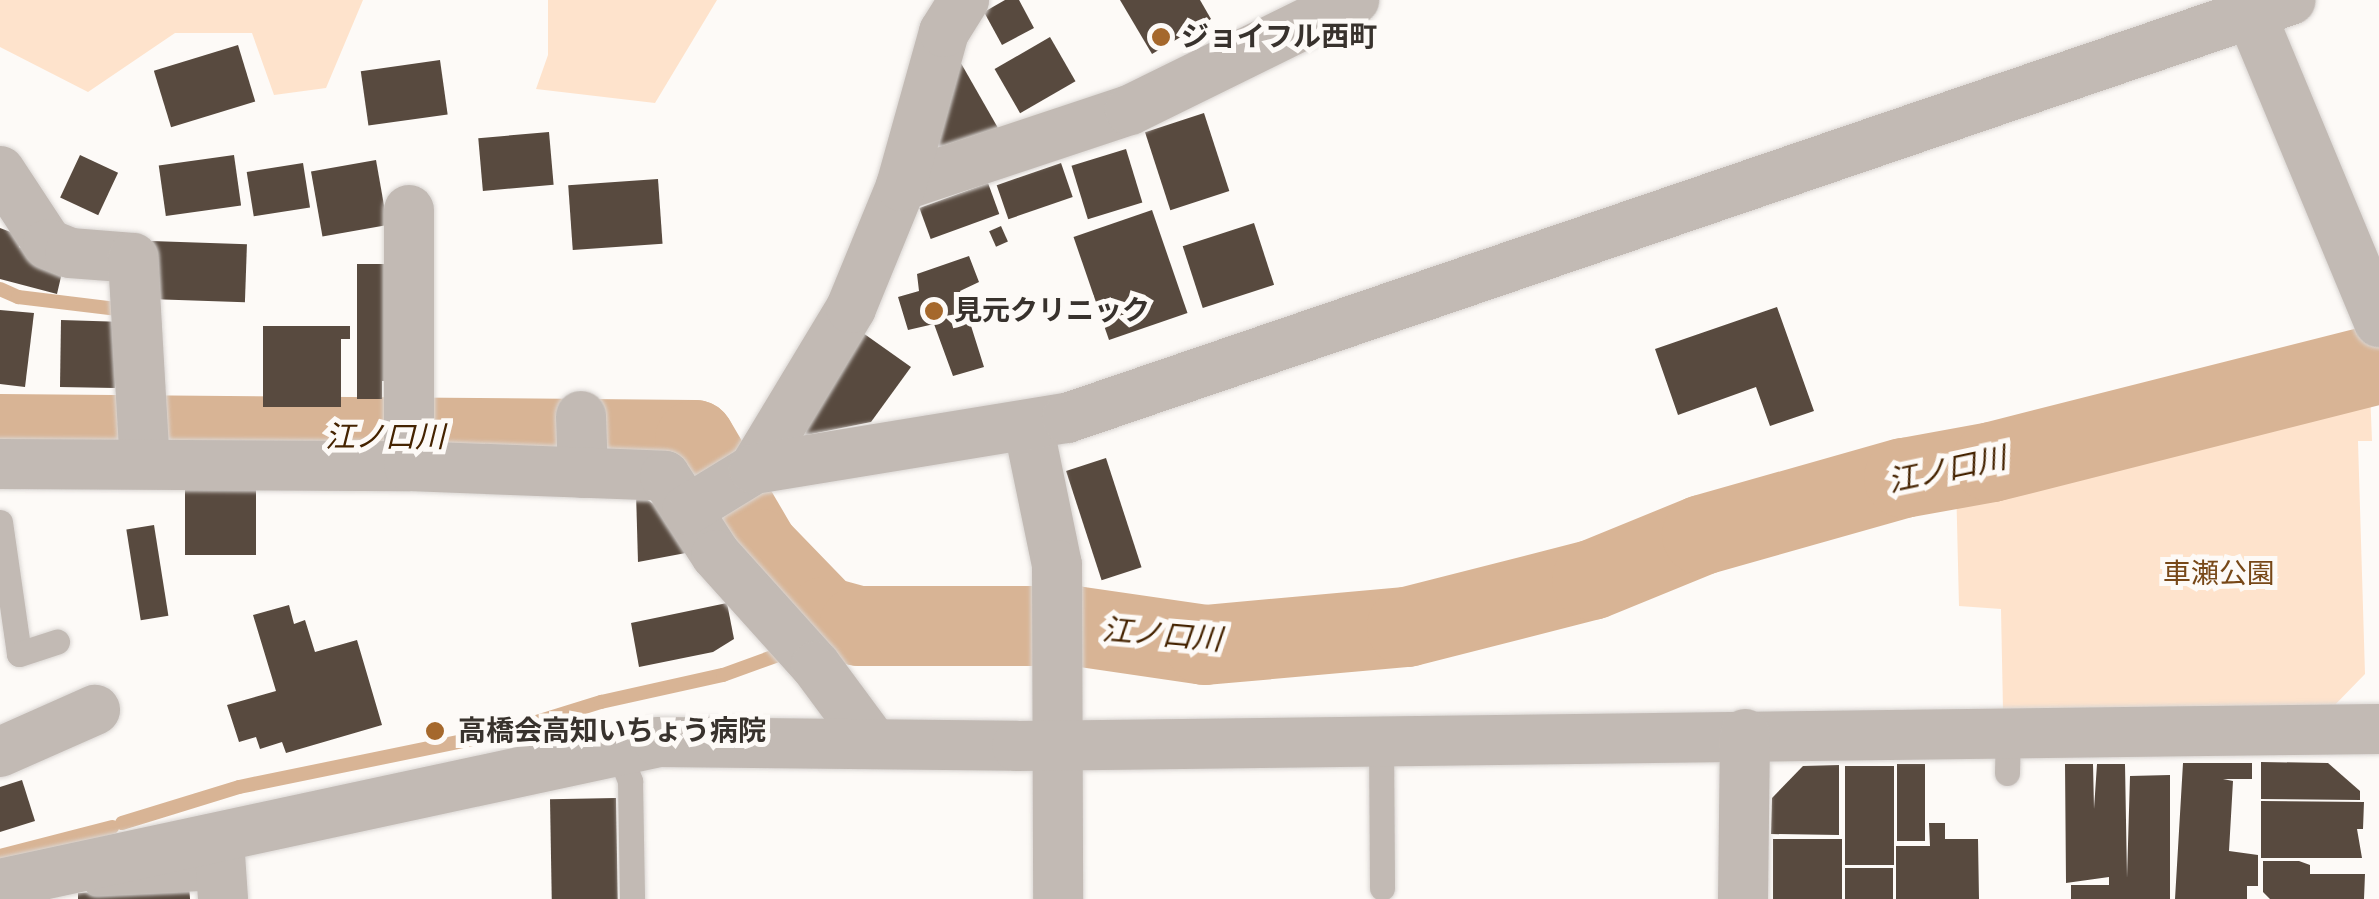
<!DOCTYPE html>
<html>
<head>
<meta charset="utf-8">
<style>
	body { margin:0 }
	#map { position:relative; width:2379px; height:899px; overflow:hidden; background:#fdfaf7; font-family:Jost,"Noto Sans JP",sans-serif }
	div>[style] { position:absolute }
	.green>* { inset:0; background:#fee3cc }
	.stream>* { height:14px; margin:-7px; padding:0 7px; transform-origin:7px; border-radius:7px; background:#d8b495 }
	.river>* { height:80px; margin:-40px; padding:0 40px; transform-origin:40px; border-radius:40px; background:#d8b495 }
	.building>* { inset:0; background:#584a3f; transform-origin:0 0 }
	.roads { filter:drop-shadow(0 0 2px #dad6d3) drop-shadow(0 0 2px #dad6d3) }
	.service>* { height:25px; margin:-12.5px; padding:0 12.5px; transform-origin:12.5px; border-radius:12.5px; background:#c2bab4 }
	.minor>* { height:50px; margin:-25px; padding:0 25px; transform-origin:25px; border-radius:25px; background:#c2bab4 }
	.dots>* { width:28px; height:28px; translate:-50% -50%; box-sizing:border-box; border:5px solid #fdfaf7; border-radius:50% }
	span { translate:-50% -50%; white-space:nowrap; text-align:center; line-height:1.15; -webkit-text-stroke:10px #fdfaf7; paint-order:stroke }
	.poi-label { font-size:28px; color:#38322d; font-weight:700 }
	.left { translate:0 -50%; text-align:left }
	.park-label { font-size:28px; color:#774818 }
	.water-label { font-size:30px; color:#452300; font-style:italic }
</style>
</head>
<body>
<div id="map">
	<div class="green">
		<i style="clip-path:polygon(0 0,363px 0,326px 88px,274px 95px,252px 33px,175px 33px,88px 92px,0 47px)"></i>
		<i style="clip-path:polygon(548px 0,717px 0,655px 103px,536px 89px,548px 55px)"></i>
		<i style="clip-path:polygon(2370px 391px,2372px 441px,2358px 441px,2365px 674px,2328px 712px,2003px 711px,2001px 609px,1959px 606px,1956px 481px,2254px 427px)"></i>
	</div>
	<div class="stream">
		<i style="left:0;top:289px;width:20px;rotate:24deg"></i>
		<i style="left:18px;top:297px;width:109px;rotate:6.9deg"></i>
		<i style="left:122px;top:823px;width:122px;rotate:-17.1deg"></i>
		<i style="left:239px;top:787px;width:264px;rotate:-11.6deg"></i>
		<i style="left:498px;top:734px;width:108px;rotate:-17.3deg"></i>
		<i style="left:601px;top:702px;width:125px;rotate:-12.5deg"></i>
		<i style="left:723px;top:675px;width:59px;rotate:-20deg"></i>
		<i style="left:778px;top:655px;width:60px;rotate:-39deg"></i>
		<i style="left:0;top:856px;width:116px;rotate:-14.5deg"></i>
	</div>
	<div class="river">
		<i style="left:0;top:434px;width:695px;rotate:0.49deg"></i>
		<i style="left:695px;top:440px;width:126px;rotate:59.6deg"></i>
		<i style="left:759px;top:549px;width:95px;rotate:45.9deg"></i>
		<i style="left:825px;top:617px;width:35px;rotate:15deg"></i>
		<i style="left:859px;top:626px;width:216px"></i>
		<i style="left:1075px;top:626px;width:131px;rotate:8.3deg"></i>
		<i style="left:1205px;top:645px;width:203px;rotate:-5.1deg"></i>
		<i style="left:1407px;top:627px;width:191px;rotate:-14.3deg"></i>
		<i style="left:1592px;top:580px;width:119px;rotate:-22.2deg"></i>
		<i style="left:1702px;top:535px;width:210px;rotate:-15.8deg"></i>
		<i style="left:1904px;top:478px;width:89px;rotate:-10.3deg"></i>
		<i style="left:1992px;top:462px;width:399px;rotate:-14.2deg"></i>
	</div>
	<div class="building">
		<i style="clip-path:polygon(1005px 0,1019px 0,1034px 28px,1002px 45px,984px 12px)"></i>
		<i style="clip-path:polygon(1120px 0,1200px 0,1211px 19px,1152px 54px)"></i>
		<i style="left:1050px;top:37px;width:51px;height:64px;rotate:60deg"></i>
		<i style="left:238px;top:45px;width:59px;height:88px;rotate:73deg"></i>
		<i style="clip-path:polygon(958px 58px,998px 128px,928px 151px)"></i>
		<i style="left:440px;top:60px;width:55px;height:80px;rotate:82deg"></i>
		<i style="left:1204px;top:113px;width:82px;height:62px;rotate:72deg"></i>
		<i style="left:549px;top:132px;width:53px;height:71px;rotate:85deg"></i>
		<i style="left:1126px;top:149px;width:56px;height:57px;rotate:73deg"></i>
		<i style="left:80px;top:155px;width:42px;height:47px;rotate:25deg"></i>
		<i style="left:234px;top:155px;width:51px;height:76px;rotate:82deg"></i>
		<i style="left:376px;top:160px;width:66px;height:66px;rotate:80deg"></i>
		<i style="left:303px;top:163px;width:45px;height:57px;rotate:81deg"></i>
		<i style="left:1061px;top:163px;width:36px;height:68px;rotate:71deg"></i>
		<i style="left:658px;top:179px;width:65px;height:90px;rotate:86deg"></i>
		<i style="left:988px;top:183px;width:33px;height:73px;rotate:70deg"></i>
		<i style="left:1152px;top:210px;width:109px;height:83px;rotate:71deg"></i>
		<i style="left:1254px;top:223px;width:65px;height:75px;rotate:72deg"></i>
		<i style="left:1001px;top:226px;width:17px;height:13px;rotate:66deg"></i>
		<i style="clip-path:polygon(0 228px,24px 237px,19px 247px,63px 268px,57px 294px,0 279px)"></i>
		<i style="left:151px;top:241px;width:96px;height:58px;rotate:2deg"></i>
		<i style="clip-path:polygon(969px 256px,979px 282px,960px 291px,984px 367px,953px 376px,934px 324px,908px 330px,898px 297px,919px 291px,917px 274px)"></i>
		<i style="clip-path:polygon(357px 264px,392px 264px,392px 381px,382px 381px,382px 399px,357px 399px)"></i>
		<i style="clip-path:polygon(1777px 307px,1814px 411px,1770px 426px,1756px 387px,1678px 415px,1655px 349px)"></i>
		<i style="clip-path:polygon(0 310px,34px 313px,25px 387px,0 384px)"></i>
		<i style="clip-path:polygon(61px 320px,125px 322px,115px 388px,60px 387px)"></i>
		<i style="clip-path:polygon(263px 326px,350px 326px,350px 339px,341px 339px,341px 407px,263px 407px)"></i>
		<i style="clip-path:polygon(863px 333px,911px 367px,871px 422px,792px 438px)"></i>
		<i style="left:1106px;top:458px;width:115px;height:42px;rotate:72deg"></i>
		<i style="left:256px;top:479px;width:76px;height:71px;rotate:90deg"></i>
		<i style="clip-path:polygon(636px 492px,661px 509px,691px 552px,638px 562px)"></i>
		<i style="left:154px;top:525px;width:92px;height:28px;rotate:81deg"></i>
		<i style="clip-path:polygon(727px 603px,734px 639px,713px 652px,639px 667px,631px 623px)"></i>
		<i style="clip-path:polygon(289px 605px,294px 624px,305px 620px,315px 652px,357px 640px,382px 725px,286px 753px,282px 742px,260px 749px,256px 737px,239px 742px,227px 705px,276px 691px,253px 615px)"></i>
		<i style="clip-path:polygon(2261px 762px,2328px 763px,2360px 791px,2360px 800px,2261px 799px)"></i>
		<i style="clip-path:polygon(2183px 763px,2252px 763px,2252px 779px,2223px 779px,2233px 781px,2229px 851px,2258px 855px,2258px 886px,2247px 886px,2247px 899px,2175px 899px)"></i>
		<i style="left:1897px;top:764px;width:28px;height:77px"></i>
		<i style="clip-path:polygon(2065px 764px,2093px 764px,2094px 809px,2097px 764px,2125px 764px,2127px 878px,2130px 776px,2170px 775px,2170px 899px,2071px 899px,2071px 885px,2109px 885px,2109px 877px,2066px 883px)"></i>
		<i style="clip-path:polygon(1839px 765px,1839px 835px,1771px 834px,1772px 798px,1803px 766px)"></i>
		<i style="left:1845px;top:766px;width:49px;height:99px"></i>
		<i style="clip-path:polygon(22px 780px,35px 821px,0 832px,0 787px)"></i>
		<i style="left:616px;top:798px;width:101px;height:66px;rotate:89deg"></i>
		<i style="clip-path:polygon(2261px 801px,2364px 802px,2363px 829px,2357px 829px,2362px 858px,2261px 858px)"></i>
		<i style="clip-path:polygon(1929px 823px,1945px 823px,1945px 839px,1978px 839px,1979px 899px,1896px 899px,1896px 846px,1930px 846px)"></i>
		<i style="left:1773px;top:839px;width:69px;height:61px"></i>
		<i style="clip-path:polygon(2263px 861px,2299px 861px,2310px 865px,2310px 874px,2365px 874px,2364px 899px,2270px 899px,2263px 892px)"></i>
		<i style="left:1893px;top:868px;width:31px;height:48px;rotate:90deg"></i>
		<i style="clip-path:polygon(189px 885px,190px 899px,78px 899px,78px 893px)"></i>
	</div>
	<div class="roads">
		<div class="service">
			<i style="left:0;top:522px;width:133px;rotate:81.8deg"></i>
			<i style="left:19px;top:654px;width:40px;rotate:-18deg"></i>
			<i style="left:1381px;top:738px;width:150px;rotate:89.6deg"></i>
			<i style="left:616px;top:746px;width:38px;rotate:68deg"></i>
			<i style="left:630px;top:781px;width:118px;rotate:89deg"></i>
			<i style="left:2007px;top:773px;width:41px;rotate:-88.6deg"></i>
			<i style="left:96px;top:883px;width:125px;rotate:-2.7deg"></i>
		</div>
		<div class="minor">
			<i style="left:2250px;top:12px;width:336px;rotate:67.4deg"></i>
			<i style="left:0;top:171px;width:87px;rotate:56.7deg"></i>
			<i style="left:48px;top:244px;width:24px;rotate:22deg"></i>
			<i style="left:70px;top:253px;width:63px;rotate:4.5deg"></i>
			<i style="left:133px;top:258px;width:206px;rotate:86.7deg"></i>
			<i style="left:901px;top:186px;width:241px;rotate:-18.4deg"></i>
			<i style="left:1130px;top:110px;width:250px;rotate:-26.2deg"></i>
			<i style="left:409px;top:210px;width:256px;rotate:90deg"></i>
			<i style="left:581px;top:416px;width:57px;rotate:88deg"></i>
			<i style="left:1028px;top:425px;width:143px;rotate:78.3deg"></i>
			<i style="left:1057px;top:565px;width:334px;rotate:89.8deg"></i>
			<i style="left:0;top:464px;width:409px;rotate:0.3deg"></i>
			<i style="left:409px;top:466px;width:256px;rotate:2.2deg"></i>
			<i style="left:665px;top:476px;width:94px;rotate:57.2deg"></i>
			<i style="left:716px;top:555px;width:149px;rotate:48deg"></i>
			<i style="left:816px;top:666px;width:96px;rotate:53.5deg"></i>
			<i style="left:754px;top:469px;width:188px;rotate:-58.9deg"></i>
			<i style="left:851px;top:308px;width:132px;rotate:-67.7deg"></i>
			<i style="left:901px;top:186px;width:160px;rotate:-74.4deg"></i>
			<i style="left:944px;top:32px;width:38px;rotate:-58deg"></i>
			<i style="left:687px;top:510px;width:79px;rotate:-31.5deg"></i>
			<i style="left:754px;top:469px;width:317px;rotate:-9.3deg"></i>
			<i style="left:1067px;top:418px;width:1293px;rotate:-18.86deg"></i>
			<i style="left:0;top:752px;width:104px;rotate:-23.9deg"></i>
			<i style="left:219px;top:840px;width:59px;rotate:86.1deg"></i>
			<i style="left:0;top:884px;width:674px;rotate:-12.16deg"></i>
			<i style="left:659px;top:742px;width:358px;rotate:0.6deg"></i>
			<i style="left:1017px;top:746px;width:1362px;rotate:-0.72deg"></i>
			<i style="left:1743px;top:899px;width:165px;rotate:-89.3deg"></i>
		</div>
	</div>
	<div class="dots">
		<i style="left:1161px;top:37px;background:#a5682c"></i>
		<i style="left:934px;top:311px;background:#a5682c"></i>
		<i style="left:435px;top:731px;background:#a5682c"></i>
	</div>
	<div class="poi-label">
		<span class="left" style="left:1181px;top:37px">ジョイフル西町</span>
		<span class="left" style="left:954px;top:311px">見元クリニック</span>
		<span class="left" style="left:458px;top:731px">高橋会高知いちょう病院</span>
	</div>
	<div class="park-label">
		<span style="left:2219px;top:574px">車瀬公園</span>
	</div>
	<div class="water-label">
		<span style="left:385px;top:437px">江ノ口川</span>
		<span style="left:1947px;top:470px;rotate:-12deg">江ノ口川</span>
		<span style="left:1162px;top:635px;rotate:5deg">江ノ口川</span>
	</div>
</div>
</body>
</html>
